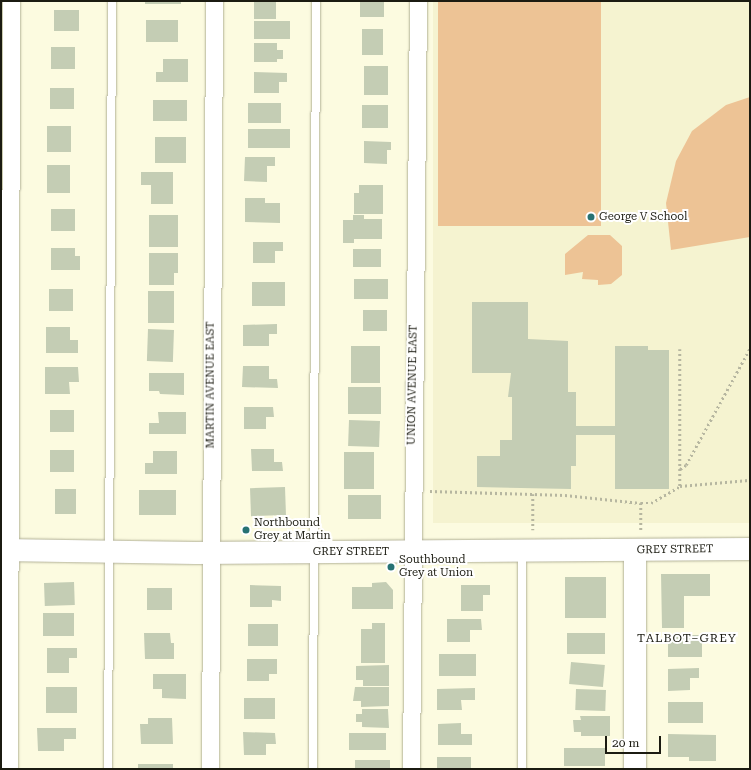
<!DOCTYPE html>
<html>
<head>
<meta charset="utf-8">
<style>
	body { margin:0 }
	#map { position:relative; width:751px; height:770px; overflow:hidden; background:#fcfbe0; font-family:"Roboto Serif",serif }
	div>[style] { position:absolute }
	.built>* { inset:0; background:#f5f3d0; transform-origin:0 0 }
	.green>* { inset:0; background:#edc395; transform-origin:0 0 }
	.building>* { inset:0; background:#c4cdb4; transform-origin:0 0 }
	.path>* { height:2.5px; margin-top:-1.25px; transform-origin:0; background:repeating-linear-gradient(90deg,#b6b6a0 0 2px,transparent 0 5px) }
	.roads { filter:drop-shadow(0 0 1px #b2b197) drop-shadow(0 0 1px #b2b197) }
	.lane>* { height:8px; margin:-4px; padding:0 4px; transform-origin:4px; border-radius:4px; background:#fff }
	.street>* { height:17px; margin:-8.5px; padding:0 8.5px; transform-origin:8.5px; border-radius:8.5px; background:#fff }
	.secondary>* { height:22px; margin:-11px; padding:0 11px; transform-origin:11px; border-radius:11px; background:#fff }
	.dots>* { width:11px; height:11px; translate:-50% -50%; box-sizing:border-box; border:2px solid #fff; border-radius:50% }
	span { translate:-50% -50%; white-space:nowrap; text-align:center; line-height:1.15; -webkit-text-stroke:4px #fff; paint-order:stroke }
	.poi-label { font-size:11px; color:#1b1b11 }
	.left { translate:0 -50%; text-align:left }
	.street-label { font-size:11px; color:#1b1b11 }
	.neighbourhood-label { font-size:12px; color:#1b1b11; letter-spacing:1px }
	.frame { position:absolute; inset:0; border:2px solid #1b1b11; pointer-events:none }
	.scale { position:absolute; left:605px; top:736px; width:56px; height:18px; box-sizing:border-box; border:2px solid #1b1b11; border-top:0; padding-left:5px; font-size:12px; line-height:14px; white-space:nowrap; color:#1b1b11; -webkit-text-stroke:3px #fff; paint-order:stroke }
</style>
</head>
<body>
<div id="map">
	<div class="built">
		<i style="left:433px;top:1px;width:317px;height:522px"></i>
	</div>
	<div class="green">
		<i style="left:438px;top:1px;width:163px;height:225px"></i>
		<i style="clip-path:polygon(750px 97px,750px 237px,671px 250px,666px 203px,676px 161px,692px 131px,726px 105px)"></i>
		<i style="clip-path:polygon(588px 235px,610px 235px,622px 246px,622px 275px,611px 284px,598px 285px,598px 280px,582px 279px,583px 272px,565px 275px,565px 254px)"></i>
	</div>
	<div class="building">
		<i style="left:145px;top:1px;width:36px;height:3px"></i>
		<i style="left:254px;top:1px;width:22px;height:18px"></i>
		<i style="left:360px;top:1px;width:24px;height:16px"></i>
		<i style="left:54px;top:10px;width:25px;height:21px"></i>
		<i style="left:146px;top:20px;width:32px;height:22px"></i>
		<i style="left:290px;top:21px;width:18px;height:36px;rotate:90deg"></i>
		<i style="left:362px;top:29px;width:21px;height:26px"></i>
		<i style="clip-path:polygon(254px 43px,277px 43px,277px 50px,283px 50px,283px 59px,277px 59px,277px 62px,254px 62px)"></i>
		<i style="left:51px;top:47px;width:24px;height:22px"></i>
		<i style="clip-path:polygon(163px 59px,188px 59px,188px 82px,156px 82px,156px 72px,163px 72px)"></i>
		<i style="left:364px;top:66px;width:24px;height:29px"></i>
		<i style="clip-path:polygon(254px 72px,287px 73px,287px 82px,279px 82px,279px 93px,254px 93px)"></i>
		<i style="left:50px;top:88px;width:24px;height:21px"></i>
		<i style="left:153px;top:100px;width:34px;height:21px"></i>
		<i style="left:248px;top:103px;width:33px;height:20px"></i>
		<i style="left:362px;top:105px;width:26px;height:23px"></i>
		<i style="left:47px;top:126px;width:24px;height:26px"></i>
		<i style="left:248px;top:129px;width:42px;height:19px"></i>
		<i style="left:186px;top:137px;width:26px;height:31px;rotate:90deg"></i>
		<i style="clip-path:polygon(364px 141px,391px 142px,391px 150px,387px 150px,387px 164px,364px 163px)"></i>
		<i style="clip-path:polygon(245px 157px,275px 157px,275px 166px,267px 166px,267px 182px,244px 181px)"></i>
		<i style="left:47px;top:165px;width:23px;height:28px"></i>
		<i style="clip-path:polygon(141px 172px,173px 172px,173px 204px,151px 204px,151px 185px,141px 185px)"></i>
		<i style="clip-path:polygon(359px 185px,383px 185px,383px 214px,354px 214px,354px 193px,359px 193px)"></i>
		<i style="clip-path:polygon(245px 198px,265px 198px,265px 203px,280px 203px,280px 223px,245px 222px)"></i>
		<i style="left:51px;top:209px;width:24px;height:22px"></i>
		<i style="left:149px;top:215px;width:29px;height:32px"></i>
		<i style="clip-path:polygon(353px 215px,364px 215px,364px 219px,382px 219px,382px 239px,354px 239px,354px 243px,343px 243px,343px 220px,353px 220px)"></i>
		<i style="clip-path:polygon(253px 242px,283px 242px,283px 251px,275px 251px,275px 263px,253px 263px)"></i>
		<i style="clip-path:polygon(51px 248px,75px 248px,75px 256px,80px 256px,80px 270px,51px 270px)"></i>
		<i style="left:353px;top:249px;width:28px;height:18px"></i>
		<i style="clip-path:polygon(149px 253px,178px 253px,178px 273px,174px 273px,174px 285px,149px 285px)"></i>
		<i style="left:354px;top:279px;width:34px;height:20px"></i>
		<i style="left:252px;top:282px;width:33px;height:24px"></i>
		<i style="left:49px;top:289px;width:24px;height:22px"></i>
		<i style="left:148px;top:291px;width:26px;height:32px"></i>
		<i style="clip-path:polygon(472px 302px,528px 302px,528px 339px,568px 341px,568px 392px,576px 392px,576px 426px,615px 426px,615px 346px,648px 346px,648px 350px,669px 350px,669px 489px,615px 489px,615px 435px,576px 435px,576px 466px,571px 466px,571px 489px,477px 487px,477px 456px,500px 456px,500px 440px,512px 440px,512px 397px,508px 397px,511px 373px,472px 373px)"></i>
		<i style="left:363px;top:310px;width:24px;height:21px"></i>
		<i style="clip-path:polygon(277px 324px,277px 334px,269px 334px,269px 346px,243px 346px,243px 325px)"></i>
		<i style="clip-path:polygon(46px 327px,70px 327px,70px 340px,78px 340px,78px 353px,46px 353px)"></i>
		<i style="left:148px;top:329px;width:26px;height:32px;rotate:2deg"></i>
		<i style="left:351px;top:346px;width:29px;height:37px"></i>
		<i style="clip-path:polygon(243px 366px,269px 366px,269px 379px,277px 379px,278px 388px,242px 387px)"></i>
		<i style="clip-path:polygon(45px 367px,78px 367px,79px 382px,69px 382px,70px 394px,45px 394px)"></i>
		<i style="clip-path:polygon(149px 373px,184px 373px,184px 395px,160px 394px,159px 391px,149px 391px)"></i>
		<i style="left:348px;top:387px;width:33px;height:27px"></i>
		<i style="clip-path:polygon(244px 407px,273px 407px,274px 417px,266px 417px,266px 429px,244px 429px)"></i>
		<i style="left:50px;top:410px;width:24px;height:22px"></i>
		<i style="clip-path:polygon(158px 412px,186px 412px,186px 434px,149px 434px,149px 423px,159px 423px)"></i>
		<i style="left:349px;top:420px;width:31px;height:26px;rotate:2deg"></i>
		<i style="clip-path:polygon(251px 449px,274px 449px,274px 462px,282px 462px,283px 471px,252px 471px)"></i>
		<i style="left:50px;top:450px;width:24px;height:22px"></i>
		<i style="clip-path:polygon(153px 451px,177px 451px,177px 474px,145px 474px,145px 463px,153px 463px)"></i>
		<i style="left:344px;top:452px;width:30px;height:37px"></i>
		<i style="left:285px;top:487px;width:28px;height:35px;rotate:88deg"></i>
		<i style="left:55px;top:489px;width:21px;height:25px"></i>
		<i style="left:139px;top:490px;width:37px;height:25px"></i>
		<i style="left:348px;top:495px;width:33px;height:24px"></i>
		<i style="clip-path:polygon(661px 574px,710px 574px,710px 596px,684px 596px,684px 628px,662px 628px)"></i>
		<i style="left:565px;top:577px;width:41px;height:41px"></i>
		<i style="left:74px;top:582px;width:23px;height:30px;rotate:88deg"></i>
		<i style="clip-path:polygon(386px 582px,393px 590px,393px 609px,352px 609px,352px 587px,372px 587px,372px 583px)"></i>
		<i style="clip-path:polygon(250px 585px,281px 586px,281px 601px,272px 600px,272px 607px,250px 607px)"></i>
		<i style="clip-path:polygon(461px 585px,490px 585px,490px 595px,483px 595px,483px 611px,461px 611px)"></i>
		<i style="left:147px;top:588px;width:25px;height:22px"></i>
		<i style="left:74px;top:613px;width:23px;height:31px;rotate:90deg"></i>
		<i style="clip-path:polygon(447px 619px,481px 619px,482px 630px,470px 630px,470px 642px,447px 642px)"></i>
		<i style="clip-path:polygon(372px 623px,385px 623px,385px 663px,361px 663px,361px 629px,372px 629px)"></i>
		<i style="left:248px;top:624px;width:30px;height:22px"></i>
		<i style="clip-path:polygon(144px 633px,170px 633px,171px 643px,174px 643px,174px 659px,145px 659px)"></i>
		<i style="left:567px;top:633px;width:38px;height:21px"></i>
		<i style="left:702px;top:635px;width:22px;height:34px;rotate:90deg"></i>
		<i style="clip-path:polygon(47px 648px,77px 648px,77px 658px,69px 658px,69px 673px,47px 673px)"></i>
		<i style="left:439px;top:654px;width:37px;height:22px"></i>
		<i style="clip-path:polygon(247px 659px,277px 659px,277px 674px,269px 674px,269px 681px,247px 681px)"></i>
		<i style="left:571px;top:662px;width:34px;height:22px;rotate:5deg"></i>
		<i style="clip-path:polygon(389px 665px,389px 686px,363px 686px,363px 680px,356px 680px,356px 666px)"></i>
		<i style="clip-path:polygon(699px 668px,699px 678px,690px 678px,690px 690px,668px 691px,668px 669px)"></i>
		<i style="clip-path:polygon(153px 674px,186px 674px,186px 699px,162px 698px,162px 689px,153px 689px)"></i>
		<i style="left:77px;top:687px;width:26px;height:31px;rotate:90deg"></i>
		<i style="clip-path:polygon(355px 687px,389px 687px,389px 706px,361px 707px,361px 701px,353px 701px)"></i>
		<i style="clip-path:polygon(475px 688px,475px 700px,461px 700px,462px 710px,437px 710px,437px 689px)"></i>
		<i style="left:576px;top:689px;width:30px;height:21px;rotate:2deg"></i>
		<i style="left:244px;top:698px;width:31px;height:21px"></i>
		<i style="left:668px;top:702px;width:35px;height:21px"></i>
		<i style="clip-path:polygon(362px 709px,388px 709px,389px 728px,362px 727px,362px 722px,356px 722px,356px 714px,362px 714px)"></i>
		<i style="clip-path:polygon(580px 716px,610px 716px,610px 736px,581px 736px,581px 732px,574px 732px,573px 720px,581px 720px)"></i>
		<i style="clip-path:polygon(148px 718px,172px 718px,173px 744px,141px 744px,140px 724px,148px 724px)"></i>
		<i style="clip-path:polygon(461px 723px,461px 734px,472px 734px,472px 745px,438px 745px,438px 724px)"></i>
		<i style="clip-path:polygon(37px 728px,76px 728px,76px 739px,64px 739px,64px 751px,38px 751px)"></i>
		<i style="clip-path:polygon(243px 732px,275px 733px,276px 744px,266px 744px,266px 755px,244px 755px)"></i>
		<i style="left:349px;top:733px;width:37px;height:17px"></i>
		<i style="clip-path:polygon(668px 734px,716px 735px,716px 761px,689px 761px,689px 757px,668px 757px)"></i>
		<i style="left:564px;top:748px;width:41px;height:18px"></i>
		<i style="left:437px;top:757px;width:34px;height:12px"></i>
		<i style="left:355px;top:760px;width:35px;height:9px"></i>
		<i style="left:138px;top:764px;width:35px;height:5px"></i>
	</div>
	<div class="path">
		<i style="left:680px;top:349px;width:137px;rotate:90deg"></i>
		<i style="left:680px;top:486px;width:69px;rotate:-5deg"></i>
		<i style="left:680px;top:469px;width:7px;rotate:-34deg"></i>
		<i style="left:686px;top:465px;width:133px;rotate:-61.3deg"></i>
		<i style="left:430px;top:491px;width:135px;rotate:1.7deg"></i>
		<i style="left:565px;top:495px;width:76px;rotate:6deg"></i>
		<i style="left:641px;top:503px;width:27px;rotate:90deg"></i>
		<i style="left:533px;top:494px;width:36px;rotate:90deg"></i>
		<i style="left:641px;top:503px;width:10px"></i>
		<i style="left:651px;top:503px;width:34px;rotate:-30deg"></i>
	</div>
	<div class="roads">
		<div class="lane">
			<i style="left:522px;top:552px;width:217px;rotate:90deg"></i>
			<i style="left:108px;top:769px;width:768px;rotate:-89.7deg"></i>
			<i style="left:313px;top:769px;width:768px;rotate:-89.78deg"></i>
		</div>
		<div class="street">
			<i style="left:9px;top:769px;width:768px;rotate:-89.85deg"></i>
			<i style="left:210px;top:769px;width:768px;rotate:-89.7deg"></i>
			<i style="left:411px;top:769px;width:768px;rotate:-89.48deg"></i>
		</div>
		<div class="secondary">
			<i style="left:1px;top:550px;width:195px;rotate:0.9deg"></i>
			<i style="left:196px;top:553px;width:554px;rotate:-0.41deg"></i>
			<i style="left:635px;top:551px;width:218px;rotate:90deg"></i>
		</div>
	</div>
	<div class="dots">
		<i style="left:591px;top:217px;background:#277273"></i>
		<i style="left:246px;top:530px;background:#277273"></i>
		<i style="left:391px;top:567px;background:#277273"></i>
	</div>
	<div class="poi-label">
		<span class="left" style="left:599px;top:217px">George V School</span>
		<span class="left" style="left:254px;top:530px">Northbound<br>Grey at Martin</span>
		<span class="left" style="left:399px;top:567px">Southbound<br>Grey at Union</span>
	</div>
	<div class="street-label">
		<span style="left:211px;top:385px;rotate:-90deg">MARTIN AVENUE EAST</span>
		<span style="left:413px;top:385px;rotate:-89deg">UNION AVENUE EAST</span>
		<span style="left:675px;top:550px;rotate:-1deg">GREY STREET</span>
		<span style="left:351px;top:552px">GREY STREET</span>
	</div>
	<div class="neighbourhood-label">
		<span style="left:687px;top:639px">TALBOT–GREY</span>
	</div>
	<div class="frame"></div>
	<div class="scale">20 m</div>
</div>
</body>
</html>
